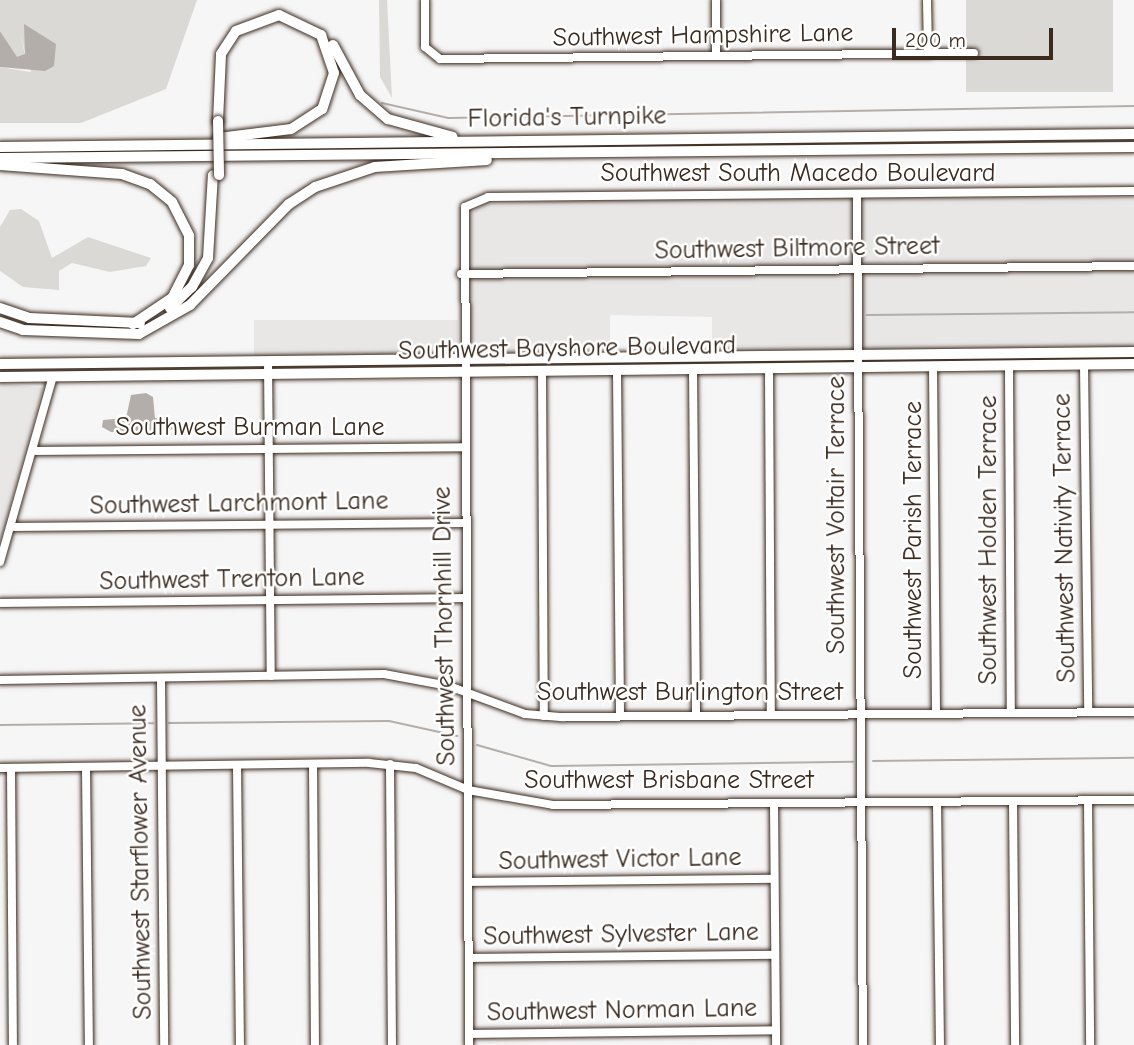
<!DOCTYPE html>
<html>
<head>
<meta charset="utf-8">
<style>
	body { margin:0 }
	#map { position:relative; width:1134px; height:1045px; overflow:hidden; background:#f7f6f6; font-family:"Comic Neue",sans-serif }
	div>[style] { position:absolute }
	.built>* { inset:0; background:#e9e7e6; transform-origin:0 0 }
	.green>* { inset:0; background:#dbd9d6; transform-origin:0 0 }
	.water>* { inset:0; background:#b4aeaa }
	.stream>* { height:2px; margin:-1px; padding:0 1px; transform-origin:1px; border-radius:1px; background:#b4aeaa }
	.roads { filter:drop-shadow(0 0 2px #3b2a1e) drop-shadow(0 0 2px #3b2a1e) }
	.minor>* { height:8px; margin:-4px; padding:0 4px; transform-origin:4px; border-radius:4px; background:#fff }
	.major>* { height:10px; margin:-5px; padding:0 5px; transform-origin:5px; border-radius:5px; background:#fff }
	.highway>* { height:10px; margin:-5px; padding:0 5px; transform-origin:5px; border-radius:5px; background:#fff }
	.bridges { filter:drop-shadow(0 0 2px #3b2a1e) drop-shadow(0 0 2px #3b2a1e) }
	.highway-bridge>* { height:10px; margin:-5px; padding:0 5px; transform-origin:5px; border-radius:5px; background:#fff }
	span { translate:-50% -50%; white-space:nowrap; text-align:center; line-height:1.15; -webkit-text-stroke:5px #fff; paint-order:stroke }
	.street-label { font-size:26px; color:#3b2a1e }
	.scale { position:absolute; left:892px; top:28px; width:161px; height:32px; box-sizing:border-box; border:4px solid #3b2a1e; border-top:0; padding-left:9px; font-size:21px; line-height:24px; white-space:nowrap; color:#3b2a1e; -webkit-text-stroke:5px #fff; paint-order:stroke }
</style>
</head>
<body>
<div id="map">
	<div class="built">
		<i style="left:1134px;top:197px;width:66px;height:274px;rotate:90deg"></i>
		<i style="clip-path:polygon(645px 198px,853px 198px,853px 266px,464px 271px,466px 216px,484px 204px)"></i>
		<i style="left:1134px;top:269px;width:81px;height:275px;rotate:90deg"></i>
		<i style="clip-path:polygon(853px 272px,854px 353px,712px 354px,712px 317px,610px 315px,610px 355px,465px 356px,465px 277px)"></i>
		<i style="left:254px;top:320px;width:204px;height:40px"></i>
		<i style="left:854px;top:358px;width:6px;height:142px;rotate:90deg"></i>
		<i style="clip-path:polygon(460px 362px,460px 367px,271px 370px,271px 364px)"></i>
		<i style="clip-path:polygon(0 383px,43px 388px,0 542px)"></i>
	</div>
	<div class="green">
		<i style="clip-path:polygon(0 0,197px 0,166px 89px,81px 123px,0 123px,0 67px,31px 72px,20px 34px,25px 54px,17px 58px,0 31px)"></i>
		<i style="clip-path:polygon(379px 0,387px 0,392px 98px,380px 77px)"></i>
		<i style="left:966px;top:0;width:147px;height:92px"></i>
		<i style="clip-path:polygon(21px 209px,39px 221px,52px 258px,88px 237px,151px 258px,146px 266px,110px 272px,72px 263px,59px 271px,59px 290px,23px 287px,0 271px,0 227px,10px 210px)"></i>
	</div>
	<div class="water">
		<i style="clip-path:polygon(24px 24px,56px 44px,54px 66px,45px 71px,0 67px,0 31px,17px 57px,25px 54px)"></i>
		<i style="clip-path:polygon(146px 393px,153px 397px,155px 418px,181px 421px,183px 429px,111px 432px,102px 427px,103px 420px,126px 418px,131px 395px)"></i>
	</div>
	<div class="stream">
		<i style="left:382px;top:103px;width:68px;rotate:12.8deg"></i>
		<i style="left:448px;top:118px;width:686px;rotate:-1deg"></i>
		<i style="left:867px;top:315px;width:267px;rotate:-0.6deg"></i>
		<i style="left:169px;top:723px;width:220px;rotate:-0.5deg"></i>
		<i style="left:389px;top:721px;width:70px;rotate:12.4deg"></i>
		<i style="left:0;top:725px;width:153px;rotate:-0.7deg"></i>
		<i style="left:477px;top:745px;width:77px;rotate:15.8deg"></i>
		<i style="left:551px;top:766px;width:302px;rotate:-0.8deg"></i>
		<i style="left:873px;top:761px;width:261px;rotate:-0.7deg"></i>
	</div>
	<div class="roads">
		<div class="minor">
			<i style="left:425px;top:0;width:47px;rotate:90deg"></i>
			<i style="left:425px;top:47px;width:19px;rotate:39deg"></i>
			<i style="left:440px;top:59px;width:534px;rotate:-0.64deg"></i>
			<i style="left:927px;top:0;width:54px;rotate:88.9deg"></i>
			<i style="left:716px;top:56px;width:56px;rotate:-90deg"></i>
			<i style="left:857px;top:195px;width:850px;rotate:89.6deg"></i>
			<i style="left:461px;top:274px;width:673px;rotate:-0.68deg"></i>
			<i style="left:268px;top:361px;width:315px;rotate:89.5deg"></i>
			<i style="left:1084px;top:364px;width:348px;rotate:89.3deg"></i>
			<i style="left:1009px;top:366px;width:347px;rotate:89.7deg"></i>
			<i style="left:933px;top:367px;width:347px;rotate:89.5deg"></i>
			<i style="left:769px;top:368px;width:347px;rotate:89.7deg"></i>
			<i style="left:693px;top:369px;width:347px;rotate:89.5deg"></i>
			<i style="left:542px;top:370px;width:346px;rotate:89.7deg"></i>
			<i style="left:617px;top:370px;width:346px;rotate:89.5deg"></i>
			<i style="left:36px;top:451px;width:428px;rotate:-0.5deg"></i>
			<i style="left:14px;top:527px;width:450px;rotate:-0.5deg"></i>
			<i style="left:0;top:562px;width:193px;rotate:-74.1deg"></i>
			<i style="left:0;top:603px;width:465px;rotate:-0.6deg"></i>
			<i style="left:161px;top:678px;width:367px;rotate:89.5deg"></i>
			<i style="left:0;top:680px;width:384px;rotate:-0.9deg"></i>
			<i style="left:384px;top:674px;width:66px;rotate:10.5deg"></i>
			<i style="left:449px;top:686px;width:81px;rotate:20.2deg"></i>
			<i style="left:525px;top:714px;width:38px;rotate:5deg"></i>
			<i style="left:563px;top:717px;width:571px;rotate:-0.5deg"></i>
			<i style="left:313px;top:764px;width:281px;rotate:89.6deg"></i>
			<i style="left:390px;top:764px;width:281px;rotate:89.6deg"></i>
			<i style="left:237px;top:765px;width:280px;rotate:89.4deg"></i>
			<i style="left:86px;top:767px;width:278px;rotate:89.4deg"></i>
			<i style="left:0;top:768px;width:369px;rotate:-0.8deg"></i>
			<i style="left:369px;top:763px;width:47px;rotate:6.1deg"></i>
			<i style="left:416px;top:768px;width:56px;rotate:22.9deg"></i>
			<i style="left:468px;top:790px;width:86px;rotate:10deg"></i>
			<i style="left:553px;top:805px;width:581px;rotate:-0.49deg"></i>
			<i style="left:11px;top:768px;width:277px;rotate:89.6deg"></i>
			<i style="left:1088px;top:800px;width:245px;rotate:89.5deg"></i>
			<i style="left:1013px;top:801px;width:244px;rotate:89.5deg"></i>
			<i style="left:937px;top:802px;width:243px;rotate:89.3deg"></i>
			<i style="left:774px;top:804px;width:241px;rotate:89.5deg"></i>
			<i style="left:468px;top:882px;width:305px;rotate:-0.6deg"></i>
			<i style="left:469px;top:958px;width:305px;rotate:-0.6deg"></i>
			<i style="left:469px;top:1034px;width:307px;rotate:-0.7deg"></i>
			<i style="left:469px;top:1045px;width:838px;rotate:-90.27deg"></i>
			<i style="left:465px;top:207px;width:25px;rotate:-23deg"></i>
			<i style="left:488px;top:197px;width:646px;rotate:-0.53deg"></i>
		</div>
		<div class="major">
			<i style="left:0;top:364px;width:1134px;rotate:-0.61deg"></i>
			<i style="left:0;top:377px;width:1134px;rotate:-0.66deg"></i>
		</div>
		<div class="highway">
			<i style="left:333px;top:45px;width:57px;rotate:61.6deg"></i>
			<i style="left:360px;top:95px;width:37px;rotate:41deg"></i>
			<i style="left:388px;top:119px;width:67px;rotate:15.5deg"></i>
			<i style="left:218px;top:121px;width:67px;rotate:-87.4deg"></i>
			<i style="left:221px;top:54px;width:27px;rotate:-57deg"></i>
			<i style="left:236px;top:31px;width:46px;rotate:-20.4deg"></i>
			<i style="left:279px;top:15px;width:47px;rotate:25.5deg"></i>
			<i style="left:321px;top:35px;width:40px;rotate:71.1deg"></i>
			<i style="left:334px;top:73px;width:38px;rotate:108deg"></i>
			<i style="left:322px;top:109px;width:37px;rotate:147deg"></i>
			<i style="left:291px;top:129px;width:73px;rotate:172.9deg"></i>
			<i style="left:0;top:147px;width:1134px;rotate:-0.66deg"></i>
			<i style="left:0;top:158px;width:1134px;rotate:-0.56deg"></i>
			<i style="left:0;top:165px;width:122px;rotate:4.2deg"></i>
			<i style="left:122px;top:174px;width:30px;rotate:20deg"></i>
			<i style="left:150px;top:184px;width:28px;rotate:39deg"></i>
			<i style="left:172px;top:202px;width:38px;rotate:63deg"></i>
			<i style="left:189px;top:236px;width:29px;rotate:90deg"></i>
			<i style="left:189px;top:265px;width:37px;rotate:117deg"></i>
			<i style="left:172px;top:298px;width:47px;rotate:146.3deg"></i>
			<i style="left:0;top:308px;width:31px;rotate:19deg"></i>
			<i style="left:29px;top:318px;width:111px;rotate:2.6deg"></i>
			<i style="left:170px;top:308px;width:30px;rotate:-44deg"></i>
			<i style="left:192px;top:287px;width:33px;rotate:-61deg"></i>
			<i style="left:208px;top:258px;width:83px;rotate:-86.6deg"></i>
			<i style="left:0;top:322px;width:24px;rotate:19deg"></i>
			<i style="left:23px;top:330px;width:116px;rotate:2deg"></i>
			<i style="left:139px;top:334px;width:59px;rotate:-29.6deg"></i>
			<i style="left:190px;top:305px;width:141px;rotate:-45.6deg"></i>
			<i style="left:289px;top:204px;width:31px;rotate:-33deg"></i>
			<i style="left:315px;top:187px;width:63px;rotate:-18.4deg"></i>
			<i style="left:375px;top:167px;width:112px;rotate:-3.6deg"></i>
		</div>
	</div>
	<div class="bridges">
		<div class="highway-bridge">
			<i style="left:218px;top:121px;width:54px;rotate:88.9deg"></i>
		</div>
	</div>
	<div class="street-label">
		<span style="left:703px;top:36px;rotate:-1deg">Southwest Hampshire Lane</span>
		<span style="left:567px;top:118px;rotate:-1deg">Florida's Turnpike</span>
		<span style="left:798px;top:174px">Southwest South Macedo Boulevard</span>
		<span style="left:797px;top:249px;rotate:-1deg">Southwest Biltmore Street</span>
		<span style="left:567px;top:349px;rotate:-1deg">Southwest Bayshore Boulevard</span>
		<span style="left:250px;top:428px">Southwest Burman Lane</span>
		<span style="left:239px;top:504px;rotate:-1deg">Southwest Larchmont Lane</span>
		<span style="left:837px;top:515px;rotate:-90deg">Southwest Voltair Terrace</span>
		<span style="left:1065px;top:538px;rotate:-91deg">Southwest Nativity Terrace</span>
		<span style="left:914px;top:540px;rotate:-90deg">Southwest Parish Terrace</span>
		<span style="left:989px;top:540px;rotate:-90deg">Southwest Holden Terrace</span>
		<span style="left:232px;top:580px;rotate:-1deg">Southwest Trenton Lane</span>
		<span style="left:445px;top:626px;rotate:-91deg">Southwest Thornhill Drive</span>
		<span style="left:690px;top:693px">Southwest Burlington Street</span>
		<span style="left:669px;top:781px">Southwest Brisbane Street</span>
		<span style="left:620px;top:860px;rotate:-1deg">Southwest Victor Lane</span>
		<span style="left:141px;top:862px;rotate:-91deg">Southwest Starflower Avenue</span>
		<span style="left:621px;top:935px;rotate:-1deg">Southwest Sylvester Lane</span>
		<span style="left:622px;top:1011px;rotate:-1deg">Southwest Norman Lane</span>
	</div>
	<div class="scale">200 m</div>
</div>
</body>
</html>
